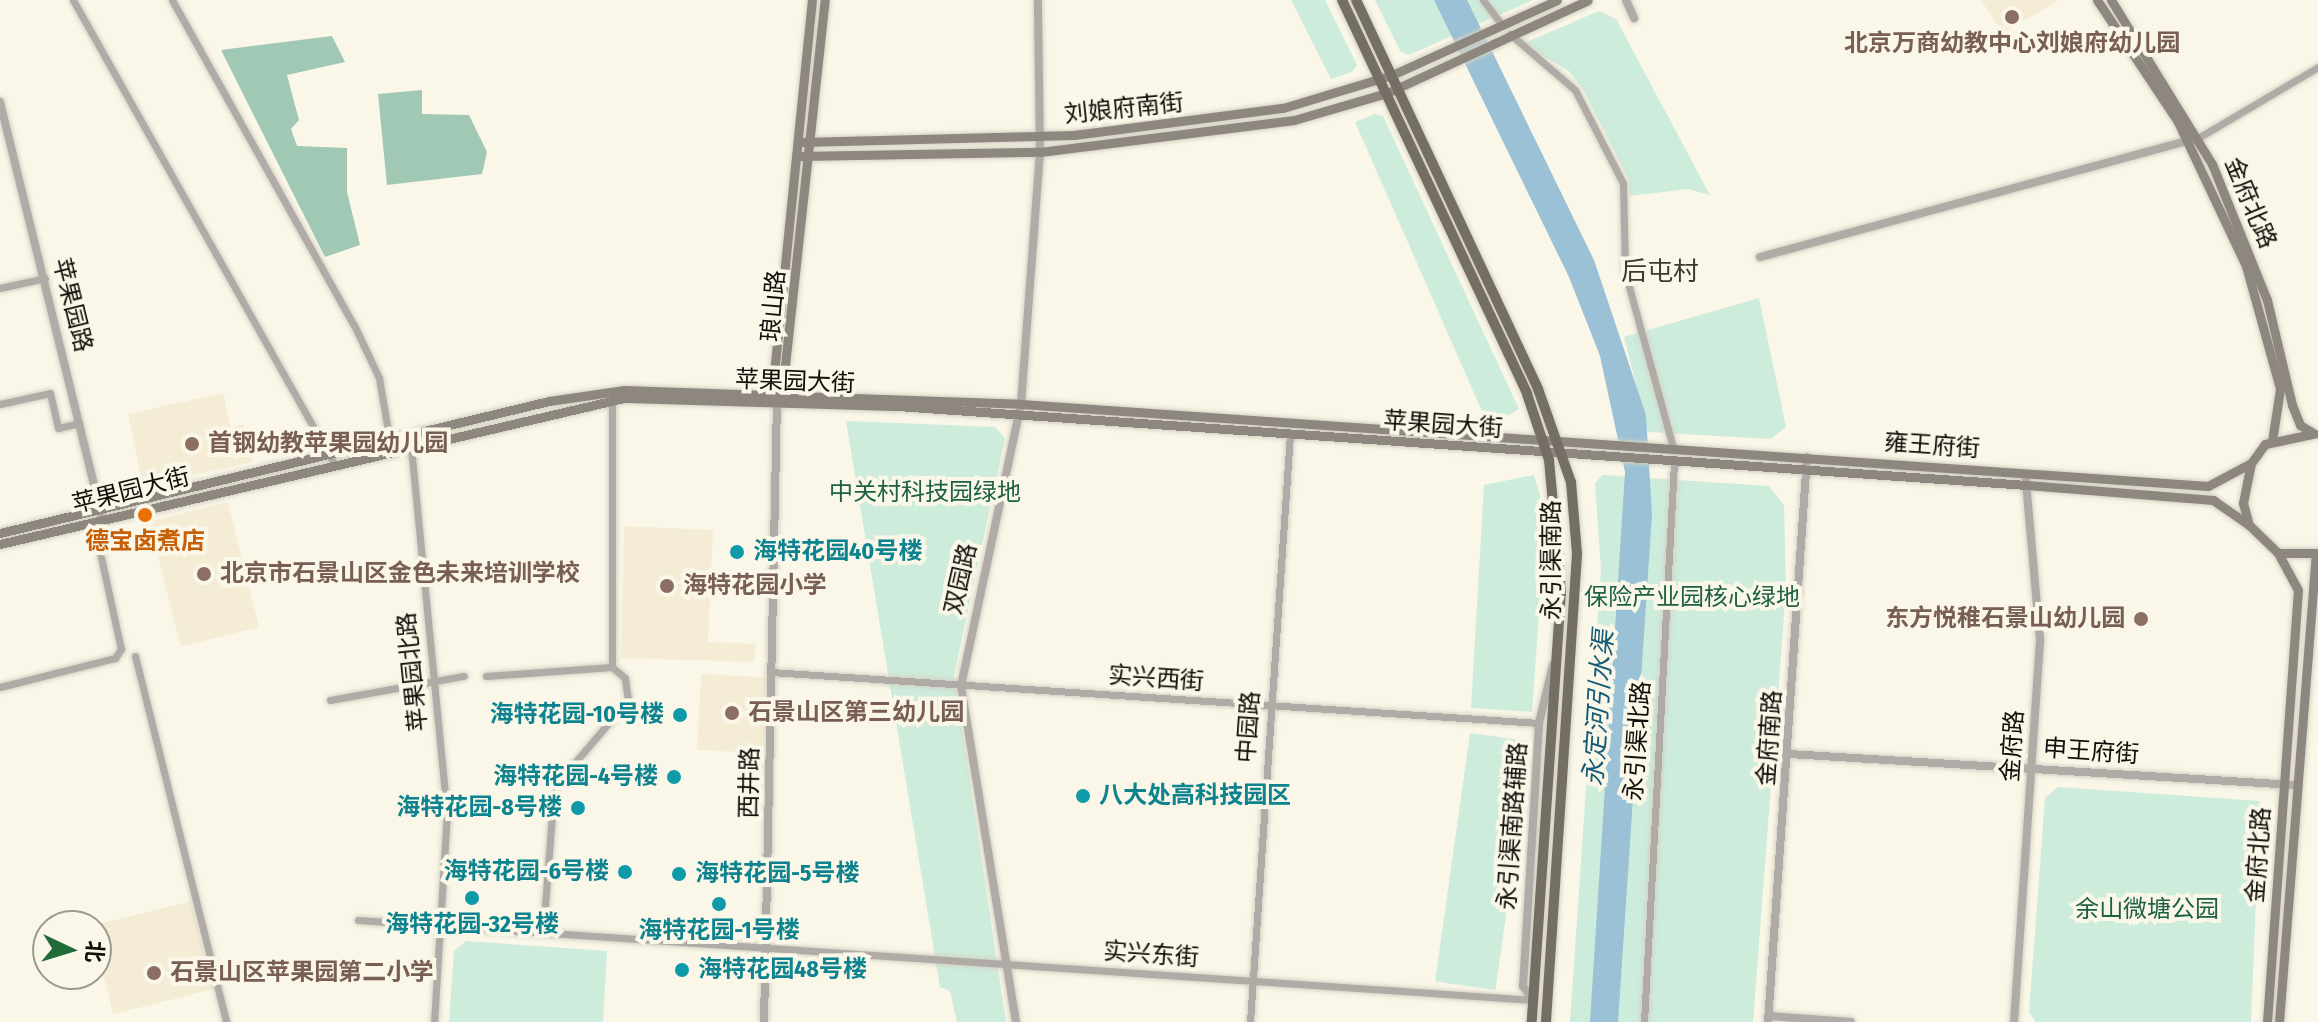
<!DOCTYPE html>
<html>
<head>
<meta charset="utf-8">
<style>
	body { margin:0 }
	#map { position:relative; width:2318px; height:1022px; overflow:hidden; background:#faf7e8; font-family:"Fira Sans Condensed","Noto Sans SC",sans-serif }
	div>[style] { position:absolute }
	.education>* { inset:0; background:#f5ecd6; transform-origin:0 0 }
	.green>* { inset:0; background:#cdecdc; transform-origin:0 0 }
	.forest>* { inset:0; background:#a1c8b4 }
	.water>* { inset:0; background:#9ac1d5 }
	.roads { filter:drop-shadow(0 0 2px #d4d2c4) drop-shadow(0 0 2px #d4d2c4) }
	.minor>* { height:7px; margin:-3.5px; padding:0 3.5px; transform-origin:3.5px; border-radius:3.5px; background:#b0aba6 }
	.tertiary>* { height:8px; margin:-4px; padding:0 4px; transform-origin:4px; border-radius:4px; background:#b0aba6 }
	.secondary>* { height:9px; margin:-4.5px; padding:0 4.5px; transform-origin:4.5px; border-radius:4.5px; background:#8e8780 }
	.primary>* { height:10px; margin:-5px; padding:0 5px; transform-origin:5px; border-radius:5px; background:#756e64 }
	.dots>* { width:22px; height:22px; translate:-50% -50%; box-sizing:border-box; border:4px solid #faf7e8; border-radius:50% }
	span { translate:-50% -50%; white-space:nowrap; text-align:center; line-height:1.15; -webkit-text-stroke:8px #faf7e8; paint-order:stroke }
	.education-label { font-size:24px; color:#785e54; font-weight:700 }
	.left { translate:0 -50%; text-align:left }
	.right { translate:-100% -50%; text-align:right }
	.street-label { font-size:24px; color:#0f0e09 }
	.park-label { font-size:24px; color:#1d6046 }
	.food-label { font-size:24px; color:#c56008; font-weight:700 }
	.culture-label { font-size:24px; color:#0d838f; font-weight:700 }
	.neighbourhood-label { font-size:26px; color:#3c3a2e }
	.water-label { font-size:26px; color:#145b77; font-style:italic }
	.north { position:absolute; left:32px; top:910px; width:80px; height:80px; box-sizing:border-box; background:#faf7e8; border:2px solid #9c9a8f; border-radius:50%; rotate:94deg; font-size:22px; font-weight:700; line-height:32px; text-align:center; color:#0f0e09 }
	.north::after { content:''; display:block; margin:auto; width:28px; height:36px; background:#216b39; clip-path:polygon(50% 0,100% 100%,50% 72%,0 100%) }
</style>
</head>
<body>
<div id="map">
	<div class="education">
		<i style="clip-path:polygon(1981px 0,2059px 0,2003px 33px)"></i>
		<i style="clip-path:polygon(223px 393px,231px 427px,244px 424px,253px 462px,143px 486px,128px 414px)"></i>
		<i style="left:228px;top:502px;width:129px;height:81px;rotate:76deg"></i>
		<i style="clip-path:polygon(624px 526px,713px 530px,708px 642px,756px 644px,754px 662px,621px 658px)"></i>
		<i style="left:701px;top:674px;width:65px;height:76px;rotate:3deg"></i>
		<i style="left:191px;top:901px;width:91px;height:103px;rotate:76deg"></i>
	</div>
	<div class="green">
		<i style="clip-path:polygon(1291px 0,1325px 0,1357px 65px,1352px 72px,1331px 79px)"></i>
		<i style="clip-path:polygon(1375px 0,1533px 0,1409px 55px,1400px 51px)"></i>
		<i style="clip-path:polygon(1599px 11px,1616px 19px,1710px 195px,1688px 189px,1629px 196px,1629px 180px,1584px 91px,1569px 71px,1522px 44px)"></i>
		<i style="clip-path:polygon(1375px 114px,1383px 116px,1519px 409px,1502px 419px,1485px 418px,1355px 122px)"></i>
		<i style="clip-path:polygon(1759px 298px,1786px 427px,1771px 439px,1648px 432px,1624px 337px)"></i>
		<i style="clip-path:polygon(846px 421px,995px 427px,1005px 438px,954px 675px,1006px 1022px,957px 1022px,950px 991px,940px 987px)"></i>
		<i style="clip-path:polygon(1534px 475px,1546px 516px,1532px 712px,1471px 708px,1484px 485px)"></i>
		<i style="clip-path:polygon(1602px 475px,1769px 486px,1784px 505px,1786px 590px,1753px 1022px,1570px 1022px,1601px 569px,1595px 484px)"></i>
		<i style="left:1470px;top:733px;width:61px;height:251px;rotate:8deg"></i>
		<i style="clip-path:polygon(2058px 787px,2260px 801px,2251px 1022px,2036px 1022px,2029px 1012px,2045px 798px)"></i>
		<i style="clip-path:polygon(466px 941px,607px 951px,603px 1022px,449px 1022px,454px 951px)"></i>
	</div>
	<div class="forest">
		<i style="clip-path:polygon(332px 36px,345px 62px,287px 75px,299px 120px,291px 129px,297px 146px,347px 148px,347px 192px,360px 245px,325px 257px,221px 50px)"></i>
		<i style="clip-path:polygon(422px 90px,422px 114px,469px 115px,487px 152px,482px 174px,387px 185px,378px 94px)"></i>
	</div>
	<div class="water">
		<i style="clip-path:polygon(1434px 0,1467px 0,1594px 260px,1646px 415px,1652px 514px,1618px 1022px,1590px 1022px,1625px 472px,1600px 356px,1569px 277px)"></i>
	</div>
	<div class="roads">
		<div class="minor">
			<i style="left:73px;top:0;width:530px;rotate:60.63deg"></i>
			<i style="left:172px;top:0;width:372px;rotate:60.8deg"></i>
			<i style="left:354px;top:325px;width:59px;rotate:64.7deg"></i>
			<i style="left:379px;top:378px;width:71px;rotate:80.3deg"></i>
			<i style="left:1483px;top:0;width:30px;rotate:53deg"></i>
			<i style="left:1510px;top:34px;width:86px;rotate:40.7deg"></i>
			<i style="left:1575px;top:90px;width:105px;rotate:62.7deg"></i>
			<i style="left:1623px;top:183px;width:89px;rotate:88.7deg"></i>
			<i style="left:1625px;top:272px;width:182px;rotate:74.7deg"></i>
			<i style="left:2198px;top:138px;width:139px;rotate:-30.6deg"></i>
			<i style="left:0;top:288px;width:46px;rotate:-12.5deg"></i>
			<i style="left:0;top:404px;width:51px;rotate:-12.4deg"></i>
			<i style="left:50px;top:393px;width:36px;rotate:77deg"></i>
			<i style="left:58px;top:428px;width:22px;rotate:-13deg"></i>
			<i style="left:411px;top:447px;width:366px;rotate:84.4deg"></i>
			<i style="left:447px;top:811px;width:211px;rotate:93.5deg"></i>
			<i style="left:135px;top:656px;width:377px;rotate:76deg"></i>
			<i style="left:771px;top:672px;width:770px;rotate:3.8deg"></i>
			<i style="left:486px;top:676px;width:126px;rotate:-4.1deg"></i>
			<i style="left:0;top:687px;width:119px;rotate:-14.2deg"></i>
			<i style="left:115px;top:658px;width:11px;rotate:-56deg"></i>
			<i style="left:121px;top:649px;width:131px;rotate:-102.3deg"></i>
			<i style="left:330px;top:700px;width:136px;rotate:-10.2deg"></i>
			<i style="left:358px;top:920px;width:1178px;rotate:3.89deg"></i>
			<i style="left:543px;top:933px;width:146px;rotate:-85.7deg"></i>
			<i style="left:554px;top:787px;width:114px;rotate:-49.6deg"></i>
			<i style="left:628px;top:700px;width:22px;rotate:-98deg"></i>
			<i style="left:625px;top:678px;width:17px;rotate:-140deg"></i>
			<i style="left:612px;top:667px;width:270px;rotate:-90deg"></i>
			<i style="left:1250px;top:1022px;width:589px;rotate:-86.11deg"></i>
			<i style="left:1644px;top:1022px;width:561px;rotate:-86.93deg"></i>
		</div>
		<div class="tertiary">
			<i style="left:1626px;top:0;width:20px;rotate:66deg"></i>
			<i style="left:0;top:102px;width:428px;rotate:76.2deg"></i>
			<i style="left:1760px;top:257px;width:454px;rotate:-15.2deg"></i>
			<i style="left:1789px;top:754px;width:507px;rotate:3.51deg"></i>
			<i style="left:1533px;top:1000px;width:17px;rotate:-126deg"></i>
			<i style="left:1523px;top:986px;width:263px;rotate:-86.5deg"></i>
			<i style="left:1539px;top:723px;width:60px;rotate:-76.4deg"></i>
			<i style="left:1769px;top:1016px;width:82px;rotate:4.2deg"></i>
			<i style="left:764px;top:1022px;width:621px;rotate:-88.8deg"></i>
			<i style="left:1016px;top:1022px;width:340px;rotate:-99.3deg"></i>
			<i style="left:961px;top:686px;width:288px;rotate:-78deg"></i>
			<i style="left:1021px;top:404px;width:253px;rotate:-85.7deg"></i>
			<i style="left:1040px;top:152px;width:152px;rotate:-90.8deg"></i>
			<i style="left:1768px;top:1022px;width:566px;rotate:-86.05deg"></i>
			<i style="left:2014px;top:1022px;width:384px;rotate:-86.1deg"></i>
			<i style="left:2040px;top:639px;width:159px;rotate:-95.1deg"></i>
		</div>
		<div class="secondary">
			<i style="left:2097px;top:0;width:146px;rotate:56.4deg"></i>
			<i style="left:2178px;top:122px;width:159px;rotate:64.7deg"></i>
			<i style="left:2246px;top:266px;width:128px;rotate:74.5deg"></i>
			<i style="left:2280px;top:389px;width:53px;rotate:98.7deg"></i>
			<i style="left:2111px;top:0;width:193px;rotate:58.4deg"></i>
			<i style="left:2212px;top:164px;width:147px;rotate:68deg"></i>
			<i style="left:2267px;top:300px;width:108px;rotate:76.6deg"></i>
			<i style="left:2292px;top:405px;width:22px;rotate:68deg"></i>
			<i style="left:2300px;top:425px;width:17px;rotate:31deg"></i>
			<i style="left:802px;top:142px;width:272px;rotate:-1.5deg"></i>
			<i style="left:1074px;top:135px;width:211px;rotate:-7.4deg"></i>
			<i style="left:1283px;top:108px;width:114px;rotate:-16.8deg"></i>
			<i style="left:1392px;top:75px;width:181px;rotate:-24.4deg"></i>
			<i style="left:799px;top:156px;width:241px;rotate:-1deg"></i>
			<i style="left:1040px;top:152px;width:256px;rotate:-7.2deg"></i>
			<i style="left:1294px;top:120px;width:97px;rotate:-16.2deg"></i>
			<i style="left:1387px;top:93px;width:221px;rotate:-24.8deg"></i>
			<i style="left:772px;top:393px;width:395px;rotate:-84.2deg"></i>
			<i style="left:782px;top:393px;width:395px;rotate:-83.8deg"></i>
			<i style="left:2312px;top:434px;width:48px;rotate:168deg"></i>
			<i style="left:2265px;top:444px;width:24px;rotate:126deg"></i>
			<i style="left:2251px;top:463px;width:41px;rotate:101.3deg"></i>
			<i style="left:2243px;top:503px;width:23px;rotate:75deg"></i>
			<i style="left:2249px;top:525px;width:40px;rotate:44deg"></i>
			<i style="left:2278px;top:553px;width:40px"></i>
			<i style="left:0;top:533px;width:565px;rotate:-13.52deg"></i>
			<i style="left:549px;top:401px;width:76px;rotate:-8.3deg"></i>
			<i style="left:624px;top:390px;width:397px;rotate:2deg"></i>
			<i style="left:1021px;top:404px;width:1190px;rotate:3.95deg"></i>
			<i style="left:2208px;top:486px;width:49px;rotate:-28.1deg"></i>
			<i style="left:0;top:544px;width:641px;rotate:-13.17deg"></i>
			<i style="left:624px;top:398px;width:273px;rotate:1.7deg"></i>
			<i style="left:897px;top:406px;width:1133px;rotate:4deg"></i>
			<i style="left:2027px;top:485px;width:187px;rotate:4.6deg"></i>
			<i style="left:2213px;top:500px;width:44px;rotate:34.8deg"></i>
			<i style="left:2267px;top:1022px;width:433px;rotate:-85.9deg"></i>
			<i style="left:2298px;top:590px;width:42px;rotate:-118.4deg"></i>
			<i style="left:2279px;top:1022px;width:469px;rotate:-85.5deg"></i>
		</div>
		<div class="primary">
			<i style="left:1342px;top:0;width:435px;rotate:64.8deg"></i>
			<i style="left:1527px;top:394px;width:70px;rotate:71.6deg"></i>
			<i style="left:1549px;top:460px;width:133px;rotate:84.8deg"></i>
			<i style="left:1561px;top:592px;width:431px;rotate:93.9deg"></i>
			<i style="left:1356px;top:0;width:429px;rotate:64.9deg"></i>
			<i style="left:1538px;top:389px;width:99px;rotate:70.5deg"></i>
			<i style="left:1571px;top:482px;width:72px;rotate:85.2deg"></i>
			<i style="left:1577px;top:554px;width:469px;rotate:93.8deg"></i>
		</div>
	</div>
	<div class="dots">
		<i style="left:2012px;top:17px;background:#8d6e63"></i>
		<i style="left:192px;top:444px;background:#8d6e63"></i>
		<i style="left:145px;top:515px;background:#e8710a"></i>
		<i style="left:737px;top:552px;background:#0f9aa8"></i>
		<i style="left:204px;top:574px;background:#8d6e63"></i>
		<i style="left:667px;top:586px;background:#8d6e63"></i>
		<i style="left:2141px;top:619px;background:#8d6e63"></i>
		<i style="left:732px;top:713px;background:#8d6e63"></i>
		<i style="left:680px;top:715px;background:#0f9aa8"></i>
		<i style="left:674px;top:777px;background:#0f9aa8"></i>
		<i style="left:1083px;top:796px;background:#0f9aa8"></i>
		<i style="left:578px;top:808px;background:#0f9aa8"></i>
		<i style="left:625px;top:872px;background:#0f9aa8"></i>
		<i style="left:679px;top:874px;background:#0f9aa8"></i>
		<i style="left:472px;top:898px;background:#0f9aa8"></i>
		<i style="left:719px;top:904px;background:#0f9aa8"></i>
		<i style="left:682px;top:970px;background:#0f9aa8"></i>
		<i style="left:154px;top:973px;background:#8d6e63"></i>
	</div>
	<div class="education-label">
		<span style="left:2012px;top:44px">北京万商幼教中心刘娘府幼儿园</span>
		<span class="left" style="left:208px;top:444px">首钢幼教苹果园幼儿园</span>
		<span class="left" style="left:220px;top:574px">北京市石景山区金色未来培训学校</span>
		<span class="left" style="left:683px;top:586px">海特花园小学</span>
		<span class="right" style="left:2125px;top:619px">东方悦稚石景山幼儿园</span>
		<span class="left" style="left:748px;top:713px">石景山区第三幼儿园</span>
		<span class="left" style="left:170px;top:973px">石景山区苹果园第二小学</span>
	</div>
	<div class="street-label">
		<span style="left:1124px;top:109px;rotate:-6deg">刘娘府南街</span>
		<span style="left:2250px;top:203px;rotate:67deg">金府北路</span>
		<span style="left:72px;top:305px;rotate:76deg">苹果园路</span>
		<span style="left:774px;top:306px;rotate:-85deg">琅山路</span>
		<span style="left:795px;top:382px;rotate:2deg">苹果园大街</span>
		<span style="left:1443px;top:425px;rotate:4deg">苹果园大街</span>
		<span style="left:1932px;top:446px;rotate:4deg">雍王府街</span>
		<span style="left:131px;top:491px;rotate:-14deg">苹果园大街</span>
		<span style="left:1552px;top:560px;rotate:-90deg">永引渠南路</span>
		<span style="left:961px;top:579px;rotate:-77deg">双园路</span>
		<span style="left:413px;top:672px;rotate:-96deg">苹果园北路</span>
		<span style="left:1156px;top:679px;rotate:4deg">实兴西街</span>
		<span style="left:1249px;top:727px;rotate:-86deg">中园路</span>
		<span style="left:1770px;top:738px;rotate:-86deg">金府南路</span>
		<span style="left:1638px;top:741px;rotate:-86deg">永引渠北路</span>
		<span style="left:2013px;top:746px;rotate:-86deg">金府路</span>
		<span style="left:2091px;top:752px;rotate:4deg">申王府街</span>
		<span style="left:750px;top:783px;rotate:-89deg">西井路</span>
		<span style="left:1513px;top:826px;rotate:-86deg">永引渠南路辅路</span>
		<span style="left:2259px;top:855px;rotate:-86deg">金府北路</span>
		<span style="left:1151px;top:955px;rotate:4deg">实兴东街</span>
	</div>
	<div class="park-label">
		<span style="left:925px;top:493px">中关村科技园绿地</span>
		<span style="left:1692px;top:598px">保险产业园核心绿地</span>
		<span style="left:2147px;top:910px">余山微塘公园</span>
	</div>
	<div class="food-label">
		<span style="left:145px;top:542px">德宝卤煮店</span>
	</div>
	<div class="culture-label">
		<span class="left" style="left:753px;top:552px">海特花园40号楼</span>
		<span class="right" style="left:664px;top:715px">海特花园-10号楼</span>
		<span class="right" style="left:658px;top:777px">海特花园-4号楼</span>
		<span class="left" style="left:1099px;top:796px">八大处高科技园区</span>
		<span class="right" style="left:562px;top:808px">海特花园-8号楼</span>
		<span class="right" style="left:609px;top:872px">海特花园-6号楼</span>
		<span class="left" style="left:695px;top:874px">海特花园-5号楼</span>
		<span style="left:472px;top:925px">海特花园-32号楼</span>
		<span style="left:719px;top:931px">海特花园-1号楼</span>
		<span class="left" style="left:698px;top:970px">海特花园48号楼</span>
	</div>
	<div class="neighbourhood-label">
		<span style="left:1660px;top:272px">后屯村</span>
	</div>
	<div class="water-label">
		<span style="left:1599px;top:708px;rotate:-86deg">永定河引水渠</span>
	</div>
	<div class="north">北</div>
</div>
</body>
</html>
